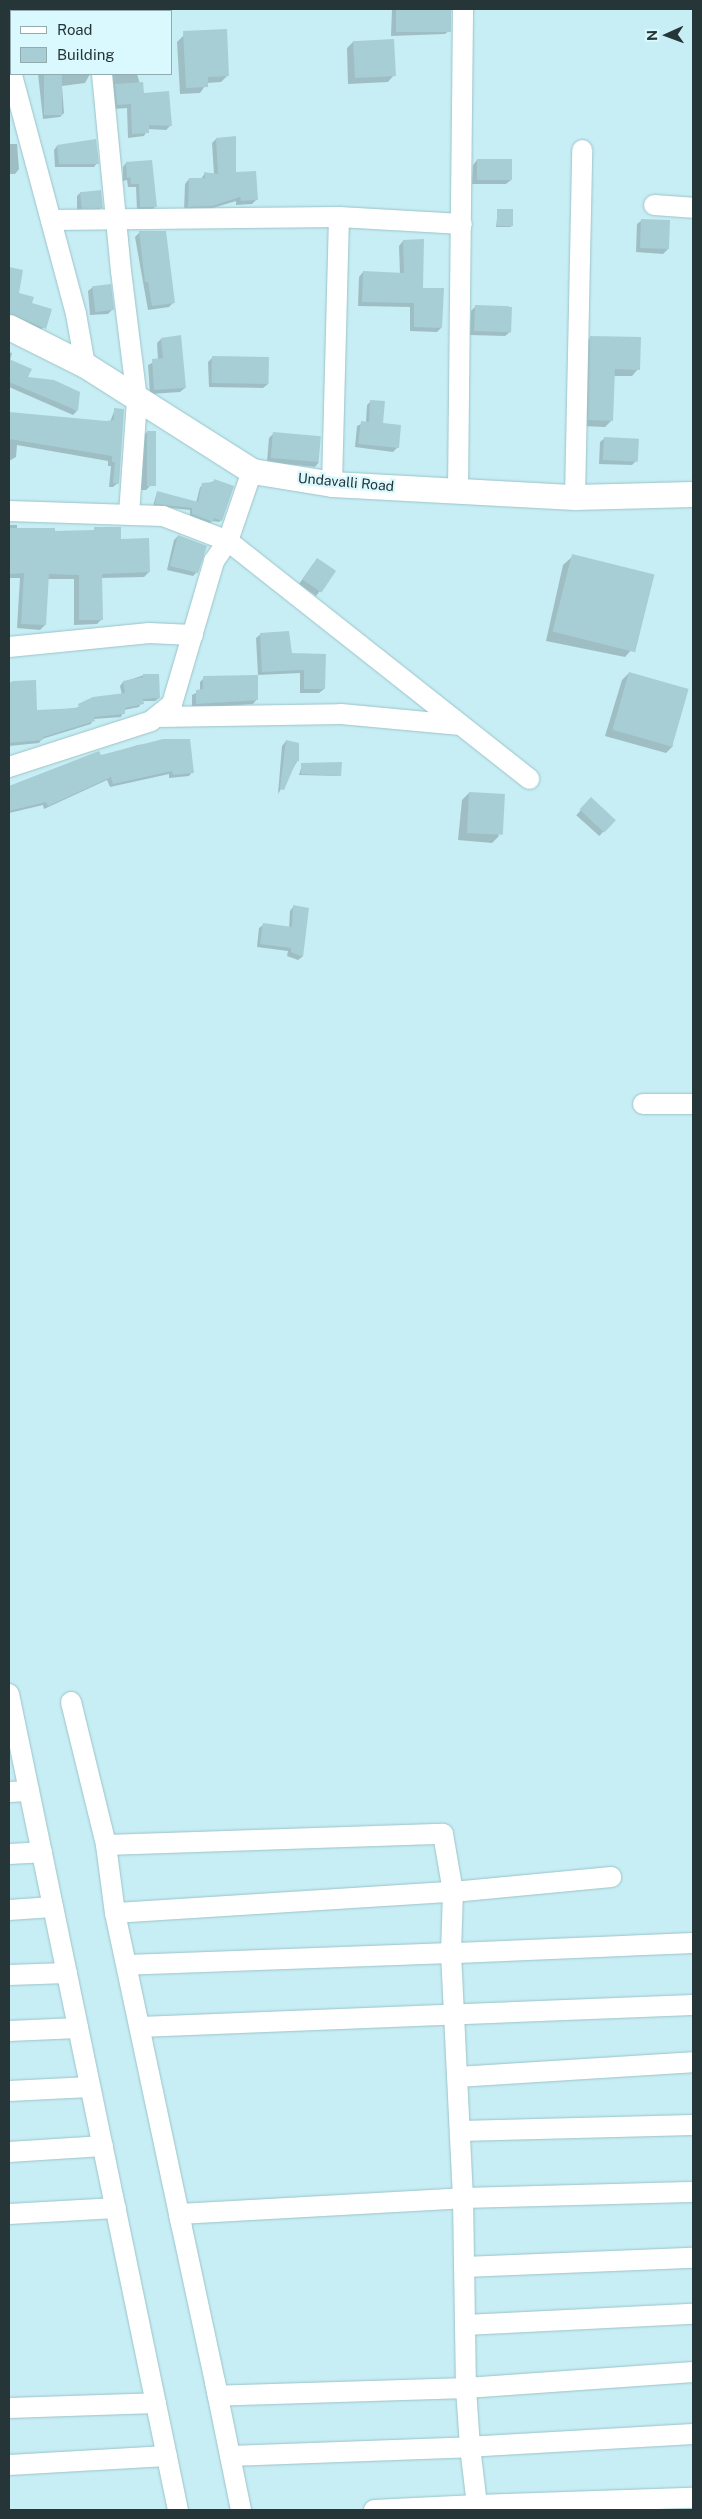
<!DOCTYPE html>
<html>
<head>
<meta charset="utf-8">
<style>
	body { margin:0 }
	#map { position:relative; width:702px; height:2519px; overflow:hidden; background:#c6eef4; font-family:"Public Sans",sans-serif }
	div>[style] { position:absolute }
	.shadow>* { inset:0; background:#0003; transform-origin:0 0 }
	.building>* { inset:0; background:#a7ced4; transform-origin:0 0 }
	.roads { filter:drop-shadow(0 0 1px #9cc3c9) drop-shadow(0 0 1px #9cc3c9) }
	.minor>* { height:20px; margin:-10px; padding:0 10px; transform-origin:10px; border-radius:10px; background:#fff }
	.major>* { height:25px; margin:-12.5px; padding:0 12.5px; transform-origin:12.5px; border-radius:12.5px; background:#fff }
	span { translate:-50% -50%; white-space:nowrap; text-align:center; line-height:1.15; -webkit-text-stroke:4.5px #daf9fe; paint-order:stroke }
	.street-label { font-size:14px; color:#263538 }
	.frame { position:absolute; inset:0; border:10px solid #263538; pointer-events:none }
	.legend { position:absolute; left:10px; top:10px; width:162px; height:65px; box-sizing:border-box; background:#daf9fe; border:1px solid #92abaf; margin:0; padding:6px 9px; list-style:none; font-size:15px; color:#263538 }
	.legend li { display:flex; align-items:center; gap:10px; height:25px }
	.legend b { width:25px; border:1px solid #92abaf }
	.north { position:absolute; left:642px; top:10px; width:50px; height:50px; -webkit-text-stroke:4px #daf9fe; paint-order:stroke; rotate:268deg; font-size:14px; font-weight:700; line-height:20px; text-align:center; color:#263538 }
	.north::after { content:''; display:block; margin:auto; width:18px; height:22px; background:#263538; clip-path:polygon(50% 0,100% 100%,50% 72%,0 100%) }
</style>
</head>
<body>
<div id="map">
	<div class="shadow">
		<i style="clip-path:polygon(25px 9px,83px 9px,82px 11px)"></i>
		<i style="left:102px;top:9px;width:29px;height:2px"></i>
		<i style="clip-path:polygon(392px 9px,451px 9px,450px 30px,445px 34px,391px 36px)"></i>
		<i style="clip-path:polygon(184px 35px,227px 76px,221px 82px,207px 83px,200px 93px,180px 94px,177px 42px)"></i>
		<i style="clip-path:polygon(354px 41px,394px 75px,388px 82px,348px 84px,347px 48px)"></i>
		<i style="clip-path:polygon(38px 74px,90px 74px,85px 83px,62px 86px,64px 113px,60px 117px,43px 119px)"></i>
		<i style="clip-path:polygon(108px 74px,137px 74px,143px 94px,171px 125px,166px 130px,148px 129px,144px 136px,128px 138px,127px 108px,113px 109px)"></i>
		<i style="clip-path:polygon(216px 139px,235px 174px,257px 199px,252px 204px,236px 205px,236px 201px,206px 210px,184px 211px,185px 184px,189px 179px,201px 179px,205px 173px,214px 174px,212px 143px)"></i>
		<i style="clip-path:polygon(95px 140px,97px 163px,94px 167px,55px 167px,54px 150px,57px 146px)"></i>
		<i style="clip-path:polygon(9px 144px,17px 144px,19px 169px,15px 174px,9px 174px)"></i>
		<i style="clip-path:polygon(477px 160px,511px 180px,506px 184px,472px 184px,473px 165px)"></i>
		<i style="clip-path:polygon(126px 163px,155px 207px,152px 210px,137px 210px,136px 187px,128px 187px,127px 180px,123px 181px,123px 167px)"></i>
		<i style="clip-path:polygon(81px 192px,102px 207px,98px 211px,77px 211px,77px 196px)"></i>
		<i style="clip-path:polygon(498px 210px,512px 226px,510px 227px,496px 227px)"></i>
		<i style="clip-path:polygon(642px 220px,668px 249px,663px 254px,636px 252px,637px 224px)"></i>
		<i style="clip-path:polygon(140px 232px,174px 302px,169px 307px,148px 310px,135px 237px)"></i>
		<i style="clip-path:polygon(403px 241px,421px 289px,441px 328px,437px 332px,410px 331px,410px 307px,358px 306px,359px 277px,363px 272px,400px 274px,399px 246px)"></i>
		<i style="clip-path:polygon(9px 269px,22px 271px,18px 293px,31px 304px,50px 310px,41px 332px,9px 317px)"></i>
		<i style="clip-path:polygon(93px 287px,113px 309px,108px 314px,90px 315px,88px 291px)"></i>
		<i style="clip-path:polygon(475px 307px,510px 332px,505px 336px,470px 335px,471px 311px)"></i>
		<i style="clip-path:polygon(591px 337px,638px 369px,632px 376px,614px 376px,612px 420px,605px 427px,582px 426px,584px 344px)"></i>
		<i style="clip-path:polygon(161px 339px,185px 388px,180px 392px,150px 394px,148px 365px,158px 360px,157px 343px)"></i>
		<i style="clip-path:polygon(9px 352px,12px 353px,10px 361px,27px 378px,77px 411px,73px 415px,9px 387px)"></i>
		<i style="clip-path:polygon(213px 357px,268px 384px,263px 388px,209px 387px,208px 362px)"></i>
		<i style="clip-path:polygon(371px 401px,397px 448px,393px 452px,355px 447px,357px 426px,366px 422px,367px 405px)"></i>
		<i style="clip-path:polygon(115px 409px,118px 483px,113px 487px,109px 487px,111px 466px,108px 466px,108px 461px,17px 445px,16px 457px,9px 461px,9px 417px,110px 422px)"></i>
		<i style="clip-path:polygon(147px 432px,150px 486px,146px 490px,140px 490px,143px 436px)"></i>
		<i style="clip-path:polygon(274px 433px,319px 462px,315px 467px,267px 462px,269px 438px)"></i>
		<i style="clip-path:polygon(605px 438px,636px 461px,632px 465px,599px 464px,600px 442px)"></i>
		<i style="clip-path:polygon(214px 481px,221px 520px,219px 522px,212px 521px,209px 524px,190px 517px,190px 510px,153px 506px,157px 492px,196px 503px,200px 487px)"></i>
		<i style="clip-path:polygon(9px 525px,17px 525px,17px 529px,120px 540px,149px 572px,144px 577px,101px 578px,102px 619px,97px 624px,74px 625px,74px 579px,48px 579px,45px 625px,40px 630px,17px 628px,20px 578px,9px 578px)"></i>
		<i style="clip-path:polygon(178px 536px,197px 572px,193px 576px,167px 570px,174px 540px)"></i>
		<i style="clip-path:polygon(573px 556px,634px 647px,625px 657px,546px 641px,563px 565px)"></i>
		<i style="clip-path:polygon(313px 564px,335px 572px,316px 596px,299px 584px)"></i>
		<i style="clip-path:polygon(261px 634px,291px 654px,324px 689px,319px 693px,300px 693px,300px 673px,258px 675px,256px 638px)"></i>
		<i style="clip-path:polygon(629px 673px,673px 746px,666px 753px,605px 736px,622px 680px)"></i>
		<i style="clip-path:polygon(144px 675px,159px 698px,155px 701px,142px 701px,139px 707px,124px 710px,121px 717px,93px 719px,91px 724px,42px 739px,39px 743px,9px 746px,9px 752px,9px 726px,36px 712px,75px 708px,122px 695px,120px 686px,123px 682px)"></i>
		<i style="clip-path:polygon(204px 678px,257px 699px,253px 704px,192px 708px,192px 695px,200px 691px,200px 682px)"></i>
		<i style="clip-path:polygon(188px 740px,192px 772px,189px 776px,169px 778px,169px 774px,110px 787px,107px 780px,44px 809px,43px 805px,9px 813px,9px 787px,90px 767px,93px 759px,138px 745px)"></i>
		<i style="clip-path:polygon(286px 741px,298px 760px,278px 794px,282px 746px)"></i>
		<i style="clip-path:polygon(302px 765px,340px 776px,299px 775px)"></i>
		<i style="clip-path:polygon(469px 793px,499px 836px,492px 843px,458px 840px,462px 800px)"></i>
		<i style="left:591px;top:799px;width:31px;height:22px;rotate:42deg"></i>
		<i style="clip-path:polygon(293px 907px,307px 909px,302px 957px,298px 960px,287px 956px,288px 951px,257px 947px,259px 928px,263px 925px,289px 928px,290px 911px)"></i>
	</div>
	<div class="building">
		<i style="left:396px;top:9px;width:55px;height:23px"></i>
		<i style="clip-path:polygon(227px 29px,229px 76px,208px 77px,208px 87px,186px 88px,183px 31px)"></i>
		<i style="left:394px;top:39px;width:37px;height:41px;rotate:87deg"></i>
		<i style="left:44px;top:74px;width:18px;height:41px"></i>
		<i style="clip-path:polygon(143px 82px,144px 93px,169px 91px,172px 126px,149px 125px,149px 133px,132px 134px,131px 104px,117px 105px,115px 84px)"></i>
		<i style="clip-path:polygon(236px 136px,236px 172px,256px 171px,258px 200px,241px 201px,240px 197px,212px 206px,188px 207px,189px 178px,205px 178px,204px 172px,218px 174px,216px 138px)"></i>
		<i style="clip-path:polygon(96px 139px,99px 164px,59px 164px,57px 145px)"></i>
		<i style="left:477px;top:159px;width:35px;height:21px"></i>
		<i style="clip-path:polygon(152px 160px,157px 207px,140px 207px,139px 184px,131px 184px,130px 177px,127px 178px,126px 162px)"></i>
		<i style="left:101px;top:190px;width:18px;height:21px;rotate:84deg"></i>
		<i style="left:497px;top:209px;width:16px;height:17px"></i>
		<i style="left:641px;top:219px;width:29px;height:29px;rotate:2deg"></i>
		<i style="clip-path:polygon(139px 231px,166px 231px,175px 303px,152px 306px,148px 282px,145px 282px)"></i>
		<i style="clip-path:polygon(424px 239px,423px 288px,444px 288px,442px 328px,414px 327px,414px 303px,362px 302px,363px 271px,404px 273px,403px 240px)"></i>
		<i style="clip-path:polygon(9px 267px,23px 270px,19px 293px,34px 297px,32px 303px,52px 309px,46px 329px,9px 313px)"></i>
		<i style="left:111px;top:284px;width:26px;height:19px;rotate:83deg"></i>
		<i style="left:475px;top:305px;width:37px;height:26px;rotate:2deg"></i>
		<i style="clip-path:polygon(181px 335px,186px 388px,154px 390px,152px 359px,163px 358px,161px 338px)"></i>
		<i style="clip-path:polygon(590px 336px,641px 337px,640px 370px,615px 369px,613px 421px,588px 420px)"></i>
		<i style="left:212px;top:356px;width:57px;height:27px;rotate:1deg"></i>
		<i style="clip-path:polygon(9px 359px,32px 369px,28px 377px,54px 380px,80px 392px,78px 411px,9px 382px)"></i>
		<i style="clip-path:polygon(370px 400px,385px 401px,383px 423px,401px 425px,399px 448px,358px 444px,361px 421px,369px 422px)"></i>
		<i style="clip-path:polygon(114px 408px,124px 409px,119px 484px,113px 483px,115px 462px,112px 462px,112px 456px,9px 439px,9px 412px,106px 421px,114px 420px)"></i>
		<i style="left:147px;top:431px;width:9px;height:55px"></i>
		<i style="left:273px;top:432px;width:48px;height:26px;rotate:5deg"></i>
		<i style="left:604px;top:437px;width:35px;height:23px;rotate:3deg"></i>
		<i style="clip-path:polygon(214px 479px,234px 486px,222px 521px,214px 518px,213px 522px,192px 514px,192px 508px,155px 504px,157px 491px,198px 502px,202px 483px,214px 482px)"></i>
		<i style="clip-path:polygon(94px 527px,121px 527px,121px 539px,149px 538px,150px 572px,102px 574px,103px 620px,79px 620px,79px 575px,49px 574px,46px 625px,21px 624px,24px 573px,9px 574px,9px 528px,55px 528px,55px 531px,94px 530px)"></i>
		<i style="clip-path:polygon(178px 535px,207px 546px,198px 573px,170px 566px)"></i>
		<i style="left:572px;top:554px;width:85px;height:80px;rotate:14deg"></i>
		<i style="left:317px;top:558px;width:23px;height:26px;rotate:34deg"></i>
		<i style="clip-path:polygon(289px 631px,292px 653px,326px 654px,325px 689px,304px 689px,304px 670px,262px 672px,260px 633px)"></i>
		<i style="left:629px;top:672px;width:62px;height:60px;rotate:16deg"></i>
		<i style="clip-path:polygon(143px 674px,159px 674px,160px 698px,143px 699px,144px 704px,125px 708px,125px 714px,94px 717px,95px 721px,43px 737px,43px 740px,9px 743px,9px 683px,13px 681px,36px 680px,37px 710px,79px 708px,78px 704px,93px 697px,125px 693px,123px 681px,143px 677px)"></i>
		<i style="clip-path:polygon(258px 675px,258px 700px,196px 704px,196px 690px,203px 689px,203px 676px)"></i>
		<i style="clip-path:polygon(163px 739px,190px 739px,194px 773px,173px 775px,172px 771px,113px 784px,111px 777px,48px 806px,46px 802px,9px 811px,9px 786px,99px 751px,101px 755px)"></i>
		<i style="clip-path:polygon(286px 740px,299px 743px,299px 761px,296px 762px,284px 790px,280px 789px)"></i>
		<i style="clip-path:polygon(342px 762px,341px 776px,301px 774px,301px 763px)"></i>
		<i style="left:469px;top:792px;width:36px;height:41px;rotate:3deg"></i>
		<i style="left:591px;top:797px;width:34px;height:17px;rotate:43deg"></i>
		<i style="clip-path:polygon(293px 905px,309px 908px,303px 957px,291px 952px,291px 948px,260px 944px,263px 923px,292px 927px)"></i>
	</div>
	<div class="roads">
		<div class="minor">
			<i style="left:95px;top:9px;width:2px;rotate:90deg"></i>
			<i style="left:9px;top:64px;width:259px;rotate:75deg"></i>
			<i style="left:76px;top:314px;width:52px;rotate:80deg"></i>
			<i style="left:102px;top:74px;width:198px;rotate:84.5deg"></i>
			<i style="left:121px;top:271px;width:130px;rotate:82.9deg"></i>
			<i style="left:137px;top:400px;width:113px;rotate:94deg"></i>
			<i style="left:654px;top:205px;width:39px;rotate:4deg"></i>
			<i style="left:51px;top:220px;width:288px;rotate:-0.6deg"></i>
			<i style="left:339px;top:217px;width:123px;rotate:3.3deg"></i>
			<i style="left:332px;top:484px;width:267px;rotate:-88.5deg"></i>
			<i style="left:458px;top:490px;width:481px;rotate:-89.4deg"></i>
			<i style="left:575px;top:497px;width:347px;rotate:-88.8deg"></i>
			<i style="left:9px;top:511px;width:154px;rotate:1.9deg"></i>
			<i style="left:163px;top:516px;width:70px;rotate:21deg"></i>
			<i style="left:228px;top:541px;width:384px;rotate:38.3deg"></i>
			<i style="left:9px;top:647px;width:141px;rotate:-5.7deg"></i>
			<i style="left:149px;top:633px;width:44px;rotate:2.6deg"></i>
			<i style="left:158px;top:717px;width:183px;rotate:-0.9deg"></i>
			<i style="left:341px;top:714px;width:120px;rotate:5.3deg"></i>
			<i style="left:9px;top:767px;width:149px;rotate:-17.9deg"></i>
			<i style="left:151px;top:721px;width:27px;rotate:-39deg"></i>
			<i style="left:172px;top:704px;width:149px;rotate:-73.6deg"></i>
			<i style="left:214px;top:561px;width:24px;rotate:-55deg"></i>
			<i style="left:228px;top:541px;width:74px;rotate:-71.1deg"></i>
			<i style="left:643px;top:1104px;width:50px"></i>
			<i style="left:9px;top:1694px;width:833px;rotate:78.3deg"></i>
			<i style="left:71px;top:1702px;width:147px;rotate:76.2deg"></i>
			<i style="left:106px;top:1845px;width:69px;rotate:82.5deg"></i>
			<i style="left:115px;top:1913px;width:321px;rotate:78deg"></i>
			<i style="left:9px;top:1792px;width:20px;rotate:-3deg"></i>
			<i style="left:106px;top:1845px;width:337px;rotate:-1.9deg"></i>
			<i style="left:443px;top:1834px;width:59px;rotate:80.2deg"></i>
			<i style="left:453px;top:1892px;width:159px;rotate:-5.4deg"></i>
			<i style="left:9px;top:1854px;width:33px;rotate:-3deg"></i>
			<i style="left:9px;top:1910px;width:44px;rotate:-3.9deg"></i>
			<i style="left:115px;top:1913px;width:339px;rotate:-3.6deg"></i>
			<i style="left:453px;top:1892px;width:61px;rotate:91.9deg"></i>
			<i style="left:451px;top:1953px;width:324px;rotate:177.9deg"></i>
			<i style="left:693px;top:1943px;width:242px;rotate:177.6deg"></i>
			<i style="left:451px;top:1953px;width:245px;rotate:87.2deg"></i>
			<i style="left:463px;top:2198px;width:190px;rotate:89.1deg"></i>
			<i style="left:466px;top:2388px;width:228px;rotate:-4deg"></i>
			<i style="left:9px;top:1975px;width:58px;rotate:-2deg"></i>
			<i style="left:140px;top:2027px;width:553px;rotate:-2.28deg"></i>
			<i style="left:9px;top:2031px;width:69px;rotate:-2.5deg"></i>
			<i style="left:457px;top:2077px;width:236px;rotate:-3.6deg"></i>
			<i style="left:9px;top:2091px;width:81px;rotate:-2.8deg"></i>
			<i style="left:460px;top:2131px;width:233px;rotate:-1.5deg"></i>
			<i style="left:9px;top:2152px;width:94px;rotate:-3.7deg"></i>
			<i style="left:9px;top:2214px;width:107px;rotate:-3.2deg"></i>
			<i style="left:464px;top:2267px;width:229px;rotate:-2.3deg"></i>
			<i style="left:465px;top:2325px;width:228px;rotate:-2.8deg"></i>
			<i style="left:215px;top:2382px;width:131px;rotate:78.5deg"></i>
			<i style="left:9px;top:2408px;width:147px;rotate:-1.9deg"></i>
			<i style="left:693px;top:2434px;width:223px;rotate:176.7deg"></i>
			<i style="left:470px;top:2447px;width:58px;rotate:83.1deg"></i>
			<i style="left:477px;top:2505px;width:216px;rotate:-1.9deg"></i>
			<i style="left:230px;top:2456px;width:240px;rotate:-2.1deg"></i>
			<i style="left:470px;top:2447px;width:59px;rotate:-93.9deg"></i>
			<i style="left:466px;top:2388px;width:248px;rotate:178.2deg"></i>
			<i style="left:218px;top:2396px;width:186px;rotate:-102.1deg"></i>
			<i style="left:179px;top:2214px;width:284px;rotate:-3.2deg"></i>
			<i style="left:463px;top:2198px;width:230px;rotate:-1.5deg"></i>
			<i style="left:9px;top:2465px;width:158px;rotate:-3.3deg"></i>
			<i style="left:374px;top:2510px;width:103px;rotate:-2.8deg"></i>
			<i style="left:477px;top:2505px;width:5px;rotate:90deg"></i>
		</div>
		<div class="major">
			<i style="left:9px;top:327px;width:85px;rotate:26.6deg"></i>
			<i style="left:85px;top:365px;width:198px;rotate:32.4deg"></i>
			<i style="left:252px;top:471px;width:81px;rotate:9.2deg"></i>
			<i style="left:332px;top:484px;width:243px;rotate:3.1deg"></i>
			<i style="left:575px;top:497px;width:118px;rotate:-1.5deg"></i>
		</div>
	</div>
	<div class="street-label">
		<span style="left:346px;top:482px;rotate:5deg">Undavalli Road</span>
	</div>
	<div class="frame"></div>
	<ul class="legend">
	<li><b style="height:6px;background:#fff"></b>Road</li>
	<li><b style="height:14px;background:#a7ced4"></b>Building</li>
	</ul>
	<div class="north">N</div>
</div>
</body>
</html>
